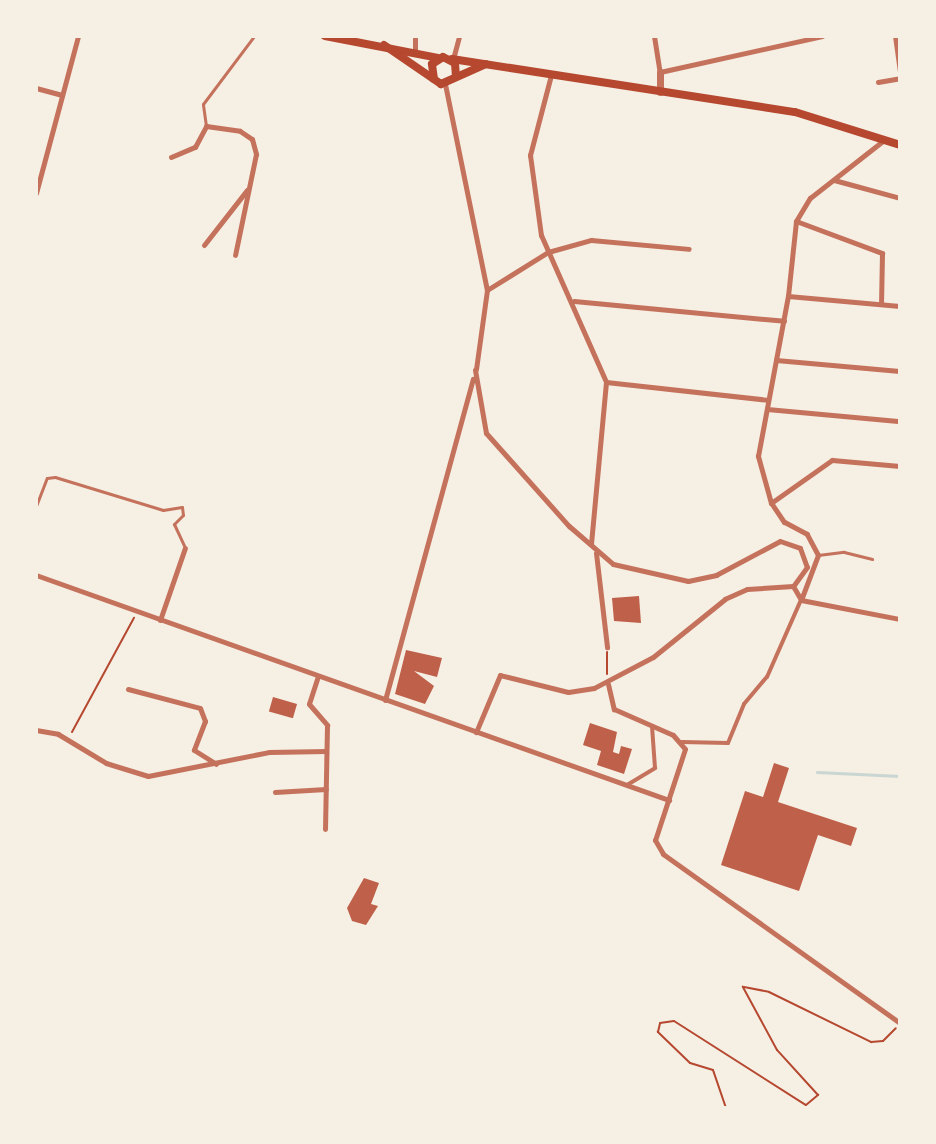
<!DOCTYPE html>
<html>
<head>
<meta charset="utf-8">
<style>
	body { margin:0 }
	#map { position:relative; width:936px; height:1144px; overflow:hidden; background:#f6efe4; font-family:Cabin,sans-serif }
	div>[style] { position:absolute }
	.stream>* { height:3px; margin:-1.5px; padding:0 1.5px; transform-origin:1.5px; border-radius:1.5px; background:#c9d6d2 }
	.building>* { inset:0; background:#bf614a; transform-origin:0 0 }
	.path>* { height:2px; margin:-1px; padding:0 1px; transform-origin:1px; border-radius:1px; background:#b5482f }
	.service>* { height:3px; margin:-1.5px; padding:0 1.5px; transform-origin:1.5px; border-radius:1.5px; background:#c5725c }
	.pedestrian>* { height:4px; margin:-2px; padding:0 2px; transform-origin:2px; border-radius:2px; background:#c5725c }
	.minor>* { height:5px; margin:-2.5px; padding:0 2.5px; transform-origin:2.5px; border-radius:2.5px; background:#c5725c }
	.tertiary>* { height:7px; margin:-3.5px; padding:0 3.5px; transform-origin:3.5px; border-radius:3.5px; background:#c5725c }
	.secondary>* { height:8px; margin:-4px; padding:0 4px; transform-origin:4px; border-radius:4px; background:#b5482f }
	span { translate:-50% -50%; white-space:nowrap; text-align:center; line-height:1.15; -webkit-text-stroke:8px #f6efe4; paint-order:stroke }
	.frame { position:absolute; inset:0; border:38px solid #f6efe4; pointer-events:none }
</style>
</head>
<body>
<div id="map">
	<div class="stream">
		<i style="left:817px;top:772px;width:83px;rotate:2.8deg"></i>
	</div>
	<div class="building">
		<i style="clip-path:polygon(639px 596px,641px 623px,614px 621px,612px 598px)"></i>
		<i style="clip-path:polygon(406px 650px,442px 658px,437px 677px,414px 671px,434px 686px,425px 704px,395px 694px)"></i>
		<i style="left:273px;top:697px;width:25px;height:15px;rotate:16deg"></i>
		<i style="clip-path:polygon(590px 723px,617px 732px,613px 752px,619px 754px,621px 746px,632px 749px,624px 774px,597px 765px,601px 751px,583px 745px)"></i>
		<i style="clip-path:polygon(774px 763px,789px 768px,778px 802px,857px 828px,851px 846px,818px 835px,799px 891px,721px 865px,745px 791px,763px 797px)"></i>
		<i style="clip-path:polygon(364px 878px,379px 883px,371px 904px,378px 906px,366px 925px,352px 921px,347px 908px)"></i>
	</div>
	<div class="path">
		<i style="left:607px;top:652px;width:22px;rotate:90deg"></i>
		<i style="left:72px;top:732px;width:130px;rotate:-61.5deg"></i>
		<i style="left:744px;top:987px;width:25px;rotate:11deg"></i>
		<i style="left:769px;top:992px;width:114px;rotate:26.1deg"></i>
		<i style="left:871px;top:1042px;width:12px;rotate:-5deg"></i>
		<i style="left:883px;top:1041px;width:18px;rotate:-45deg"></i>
		<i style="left:726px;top:1108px;width:40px;rotate:-108.9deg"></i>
		<i style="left:713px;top:1070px;width:24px;rotate:-163deg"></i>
		<i style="left:690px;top:1063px;width:45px;rotate:-135.9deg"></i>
		<i style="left:658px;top:1032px;width:9px;rotate:-77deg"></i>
		<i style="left:660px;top:1023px;width:14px;rotate:-8deg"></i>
		<i style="left:674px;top:1021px;width:156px;rotate:32.5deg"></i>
		<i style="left:806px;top:1105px;width:16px;rotate:-40deg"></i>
		<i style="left:818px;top:1095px;width:61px;rotate:-132.3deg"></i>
		<i style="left:777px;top:1050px;width:72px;rotate:-118.4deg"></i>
	</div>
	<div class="service">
		<i style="left:206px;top:126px;width:22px;rotate:-98deg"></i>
		<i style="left:203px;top:104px;width:85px;rotate:-53.1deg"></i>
		<i style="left:36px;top:506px;width:30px;rotate:-69deg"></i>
		<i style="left:47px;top:478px;width:8px;rotate:-7deg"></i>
		<i style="left:55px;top:477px;width:113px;rotate:17deg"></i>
		<i style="left:163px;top:510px;width:19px;rotate:-9deg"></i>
		<i style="left:182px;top:507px;width:8px;rotate:83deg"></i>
		<i style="left:183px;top:515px;width:13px;rotate:135deg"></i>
		<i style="left:174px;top:524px;width:26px;rotate:65deg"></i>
		<i style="left:818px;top:555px;width:26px;rotate:-7deg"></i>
		<i style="left:844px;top:552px;width:29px;rotate:14deg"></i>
	</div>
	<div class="pedestrian">
		<i style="left:682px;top:742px;width:46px;rotate:1.2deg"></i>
		<i style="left:728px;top:743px;width:42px;rotate:-67.7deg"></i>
		<i style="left:744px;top:704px;width:35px;rotate:-50deg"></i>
		<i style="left:767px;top:677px;width:84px;rotate:-66.2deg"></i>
		<i style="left:627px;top:785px;width:33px;rotate:-31deg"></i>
		<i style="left:655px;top:768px;width:42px;rotate:-94.1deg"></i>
	</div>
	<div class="minor">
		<i style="left:654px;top:36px;width:36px;rotate:81deg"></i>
		<i style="left:660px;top:72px;width:166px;rotate:-12.5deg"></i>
		<i style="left:895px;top:36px;width:35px;rotate:82deg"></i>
		<i style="left:415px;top:50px;width:14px;rotate:-90deg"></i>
		<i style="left:453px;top:59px;width:24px;rotate:-75deg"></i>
		<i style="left:551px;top:75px;width:83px;rotate:104.7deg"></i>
		<i style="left:530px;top:155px;width:81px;rotate:82.2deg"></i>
		<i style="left:541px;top:235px;width:161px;rotate:66.1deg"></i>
		<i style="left:606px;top:382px;width:163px;rotate:95.3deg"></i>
		<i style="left:878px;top:82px;width:22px;rotate:-10deg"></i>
		<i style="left:445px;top:84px;width:210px;rotate:78.5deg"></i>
		<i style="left:487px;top:290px;width:80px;rotate:97.9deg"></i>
		<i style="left:36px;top:88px;width:27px;rotate:15deg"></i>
		<i style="left:171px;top:157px;width:26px;rotate:-23deg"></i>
		<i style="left:195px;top:147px;width:24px;rotate:-62deg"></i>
		<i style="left:206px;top:126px;width:34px;rotate:8deg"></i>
		<i style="left:240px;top:131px;width:14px;rotate:34deg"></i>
		<i style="left:252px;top:139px;width:16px;rotate:75deg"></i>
		<i style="left:256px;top:154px;width:103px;rotate:101.7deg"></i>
		<i style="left:834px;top:180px;width:68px;rotate:15.3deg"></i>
		<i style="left:36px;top:193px;width:163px;rotate:-75deg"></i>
		<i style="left:796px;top:221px;width:92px;rotate:20.4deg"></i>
		<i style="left:882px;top:253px;width:51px;rotate:91.1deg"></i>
		<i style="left:204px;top:245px;width:70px;rotate:-52deg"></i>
		<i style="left:487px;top:290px;width:72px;rotate:-31.9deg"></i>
		<i style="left:548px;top:252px;width:45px;rotate:-15.6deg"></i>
		<i style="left:591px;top:240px;width:98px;rotate:5.2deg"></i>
		<i style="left:788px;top:296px;width:112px;rotate:5.1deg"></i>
		<i style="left:574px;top:301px;width:211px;rotate:5.4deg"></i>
		<i style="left:776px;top:360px;width:124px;rotate:5.1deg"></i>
		<i style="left:475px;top:370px;width:64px;rotate:80.1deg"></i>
		<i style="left:486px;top:433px;width:125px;rotate:48.3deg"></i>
		<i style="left:569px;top:526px;width:58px;rotate:40.8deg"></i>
		<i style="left:613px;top:564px;width:77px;rotate:12.8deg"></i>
		<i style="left:688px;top:581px;width:29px;rotate:-12deg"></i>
		<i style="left:716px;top:575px;width:72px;rotate:-28deg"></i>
		<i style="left:780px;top:541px;width:21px;rotate:19deg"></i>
		<i style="left:800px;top:548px;width:20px;rotate:70deg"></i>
		<i style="left:807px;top:567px;width:24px;rotate:126deg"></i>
		<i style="left:793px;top:586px;width:46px;rotate:176.3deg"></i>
		<i style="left:747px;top:589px;width:24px;rotate:156deg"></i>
		<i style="left:725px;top:599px;width:92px;rotate:141.1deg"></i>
		<i style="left:653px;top:657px;width:67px;rotate:152.3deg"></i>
		<i style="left:594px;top:688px;width:26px;rotate:171deg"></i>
		<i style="left:568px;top:692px;width:70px;rotate:-166deg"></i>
		<i style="left:500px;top:675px;width:62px;rotate:112.8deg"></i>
		<i style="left:606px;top:382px;width:163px;rotate:6.3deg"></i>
		<i style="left:767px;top:409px;width:134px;rotate:5.2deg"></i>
		<i style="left:771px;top:503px;width:75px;rotate:-35.2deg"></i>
		<i style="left:832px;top:460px;width:68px;rotate:5deg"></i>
		<i style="left:596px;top:553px;width:95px;rotate:83.3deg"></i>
		<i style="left:36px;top:575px;width:672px;rotate:19.57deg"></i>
		<i style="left:793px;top:586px;width:16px;rotate:60deg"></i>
		<i style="left:801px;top:600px;width:101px;rotate:10.9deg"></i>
		<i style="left:801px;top:600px;width:48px;rotate:-69.3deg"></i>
		<i style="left:818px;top:555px;width:24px;rotate:-118deg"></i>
		<i style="left:807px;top:534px;width:26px;rotate:-152deg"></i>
		<i style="left:784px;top:522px;width:23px;rotate:-124deg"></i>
		<i style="left:771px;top:503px;width:49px;rotate:-105.5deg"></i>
		<i style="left:758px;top:456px;width:163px;rotate:-79.4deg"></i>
		<i style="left:788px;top:296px;width:75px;rotate:-83.9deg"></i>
		<i style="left:796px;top:221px;width:27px;rotate:-59deg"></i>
		<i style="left:810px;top:198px;width:94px;rotate:-38.1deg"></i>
		<i style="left:160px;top:620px;width:76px;rotate:-70.9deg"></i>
		<i style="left:318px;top:676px;width:29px;rotate:108deg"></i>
		<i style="left:309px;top:704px;width:28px;rotate:49deg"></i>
		<i style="left:327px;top:725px;width:104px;rotate:91.1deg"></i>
		<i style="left:608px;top:684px;width:26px;rotate:77deg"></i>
		<i style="left:614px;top:709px;width:64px;rotate:23.8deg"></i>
		<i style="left:673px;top:735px;width:18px;rotate:49deg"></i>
		<i style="left:685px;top:749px;width:96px;rotate:108.2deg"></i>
		<i style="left:655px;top:840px;width:16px;rotate:60deg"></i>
		<i style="left:663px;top:854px;width:291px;rotate:35.5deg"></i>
		<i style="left:128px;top:689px;width:74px;rotate:14.8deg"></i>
		<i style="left:200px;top:708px;width:14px;rotate:69deg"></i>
		<i style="left:205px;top:721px;width:31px;rotate:111deg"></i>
		<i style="left:194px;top:750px;width:26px;rotate:32deg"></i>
		<i style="left:385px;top:700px;width:333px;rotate:-74.7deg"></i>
		<i style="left:36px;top:730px;width:22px;rotate:10deg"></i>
		<i style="left:58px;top:734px;width:56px;rotate:31.1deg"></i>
		<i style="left:106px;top:763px;width:44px;rotate:17.2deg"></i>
		<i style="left:148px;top:776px;width:123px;rotate:-11.2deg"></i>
		<i style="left:269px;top:752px;width:57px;rotate:-1deg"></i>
		<i style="left:275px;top:792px;width:51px;rotate:-3.4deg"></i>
	</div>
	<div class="tertiary">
		<i style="left:660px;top:72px;width:20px;rotate:90deg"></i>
	</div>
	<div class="secondary">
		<i style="left:325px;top:36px;width:115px;rotate:11deg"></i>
		<i style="left:384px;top:45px;width:69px;rotate:34.4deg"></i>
		<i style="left:441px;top:84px;width:49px;rotate:-24deg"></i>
		<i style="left:452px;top:59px;width:347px;rotate:8.8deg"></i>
		<i style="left:795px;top:112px;width:110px;rotate:17.4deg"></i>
		<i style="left:434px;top:79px;width:15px;rotate:-98deg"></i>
		<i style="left:432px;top:64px;width:13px;rotate:-32deg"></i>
		<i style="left:443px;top:57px;width:13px;rotate:27deg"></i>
		<i style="left:455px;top:63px;width:13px;rotate:86deg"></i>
	</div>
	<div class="frame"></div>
</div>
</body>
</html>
